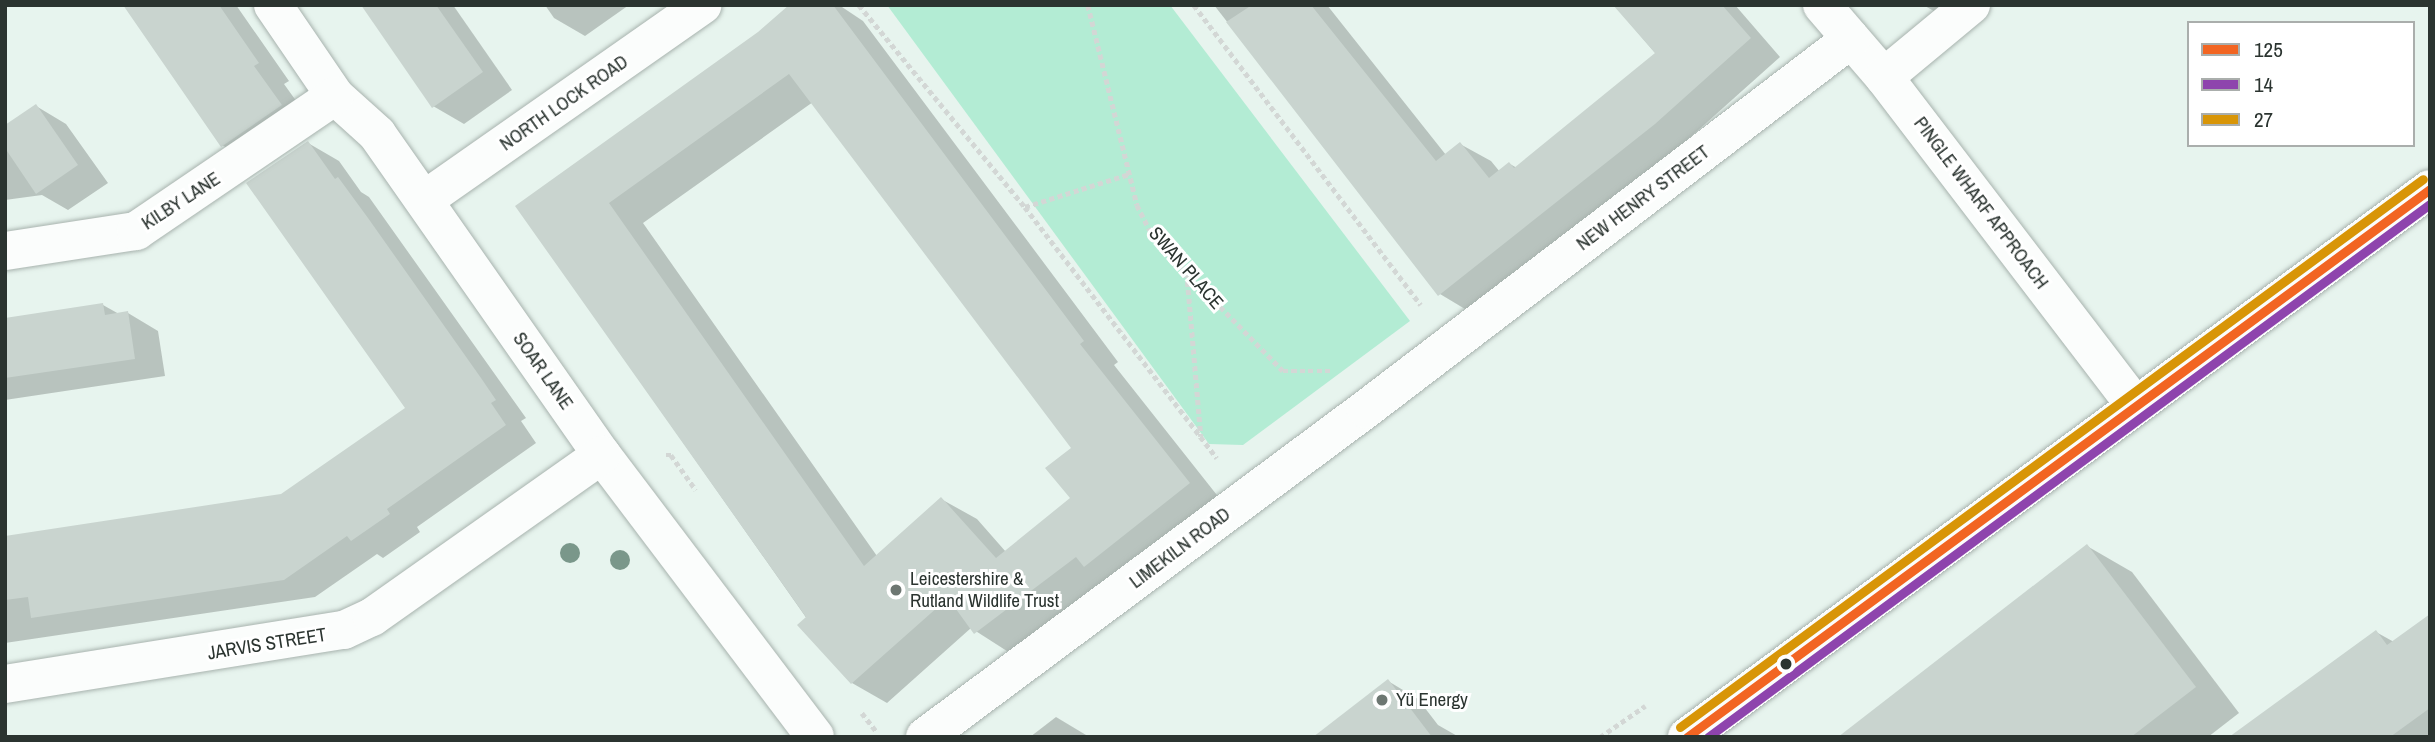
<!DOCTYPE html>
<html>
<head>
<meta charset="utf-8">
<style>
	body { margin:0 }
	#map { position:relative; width:2435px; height:742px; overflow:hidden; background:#e7f4ee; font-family:"Archivo Narrow",sans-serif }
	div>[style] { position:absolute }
	.green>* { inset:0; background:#b3ecd4 }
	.shadow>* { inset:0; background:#0003 }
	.building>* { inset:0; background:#c9d4cf }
	.path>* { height:4.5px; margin-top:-2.25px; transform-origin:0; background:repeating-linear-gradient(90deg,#d3d7d5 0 5px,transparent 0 8.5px) }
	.roads { filter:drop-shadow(0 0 2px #a8b3ae) drop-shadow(0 0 2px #a8b3ae) }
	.minor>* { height:38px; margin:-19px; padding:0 19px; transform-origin:19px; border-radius:19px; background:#fbfdfc }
	.primary>* { height:38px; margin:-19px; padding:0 19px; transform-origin:19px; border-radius:19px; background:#fbfdfc }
	.bus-1>* { height:9px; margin:-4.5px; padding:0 4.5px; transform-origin:4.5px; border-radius:4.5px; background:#f26522 }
	.bus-2>* { height:9px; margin:-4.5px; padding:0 4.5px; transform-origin:4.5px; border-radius:4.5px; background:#8e44ad }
	.bus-3>* { height:9px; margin:-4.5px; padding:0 4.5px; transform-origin:4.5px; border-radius:4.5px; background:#d89507 }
	.trees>* { width:20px; height:20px; margin:-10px; border-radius:50%; background:#7a978a }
	.dots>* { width:19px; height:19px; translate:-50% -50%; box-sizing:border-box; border:4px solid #fff; border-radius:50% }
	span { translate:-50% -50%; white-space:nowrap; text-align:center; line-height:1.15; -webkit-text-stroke:6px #fff; paint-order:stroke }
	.street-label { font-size:19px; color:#2b3430 }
	.poi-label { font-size:19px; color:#2b3430 }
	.left { translate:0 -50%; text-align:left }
	.frame { position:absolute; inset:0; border:7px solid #2b3430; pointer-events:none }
	.legend { position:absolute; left:2187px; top:21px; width:228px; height:126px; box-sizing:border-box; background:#fff; border:2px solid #aaaeac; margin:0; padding:9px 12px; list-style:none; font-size:21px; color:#2b3430 }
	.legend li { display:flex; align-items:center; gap:14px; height:35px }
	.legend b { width:35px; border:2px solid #aaaeac }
</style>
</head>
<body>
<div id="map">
	<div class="green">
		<i style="clip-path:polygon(887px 5px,1170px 5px,1410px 321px,1243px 445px,1209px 444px)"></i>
	</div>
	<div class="shadow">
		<i style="clip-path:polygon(125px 5px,236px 5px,289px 81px,284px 84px,312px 123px,253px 163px,222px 145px)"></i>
		<i style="clip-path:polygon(362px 5px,453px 5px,512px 90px,464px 124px,433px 106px)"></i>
		<i style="clip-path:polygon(545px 5px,629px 5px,585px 36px,554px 18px)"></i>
		<i style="clip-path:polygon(evenodd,793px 5px,839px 5px,863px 21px,1118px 362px,1114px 365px,1224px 504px,1010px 653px,971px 628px,887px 703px,852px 683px,517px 206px,759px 34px,793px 5px,813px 102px,1073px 448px,1072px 498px,1006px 552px,977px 519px,941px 499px,877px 556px,643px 223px,813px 102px)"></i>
		<i style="clip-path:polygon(1214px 5px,1327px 5px,1446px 155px,1460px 144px,1491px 161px,1500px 172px,1510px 164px,1517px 168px,1656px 54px,1614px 5px,1735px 5px,1780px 57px,1686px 141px,1470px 312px,1440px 294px)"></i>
		<i style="clip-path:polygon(1923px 5px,1941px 5px,1934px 11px)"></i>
		<i style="clip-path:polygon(36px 106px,66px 124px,108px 183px,68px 210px,42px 195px,5px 200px,5px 128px)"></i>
		<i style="clip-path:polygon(308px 143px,339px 161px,361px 192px,369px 197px,526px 418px,521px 421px,536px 443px,417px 527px,420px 532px,383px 558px,377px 554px,315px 597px,5px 643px,5px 537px,282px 496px,407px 408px)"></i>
		<i style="clip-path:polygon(103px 305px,119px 314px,128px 313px,158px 331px,165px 376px,5px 400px,5px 320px)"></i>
		<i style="clip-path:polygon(2087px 546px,2132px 572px,2239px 713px,2208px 737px,1841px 737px)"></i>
		<i style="clip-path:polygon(2430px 616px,2430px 737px,2269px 737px,2376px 632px,2394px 642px)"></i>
		<i style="clip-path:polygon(1388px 681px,1418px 699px,1438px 725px,1459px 737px,1316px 737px)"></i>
		<i style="clip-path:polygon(1056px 717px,1086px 735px,1088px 737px,1030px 737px)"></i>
	</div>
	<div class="building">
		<i style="clip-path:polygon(123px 5px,219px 5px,259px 63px,254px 66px,282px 105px,221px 147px)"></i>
		<i style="clip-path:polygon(361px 5px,436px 5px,483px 72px,432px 108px)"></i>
		<i style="clip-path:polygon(evenodd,789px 5px,833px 5px,1084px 341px,1080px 344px,1190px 483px,1084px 567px,1076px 557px,974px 634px,948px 598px,851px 684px,797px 625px,806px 617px,515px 206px,758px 32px,789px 5px,789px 74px,1071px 448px,1045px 468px,1070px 498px,996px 558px,941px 497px,864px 566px,609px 203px,789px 74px)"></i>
		<i style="clip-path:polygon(1252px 5px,1311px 5px,1436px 161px,1460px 142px,1489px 178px,1509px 162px,1514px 168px,1655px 53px,1613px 5px,1722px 5px,1751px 38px,1655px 124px,1438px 296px,1226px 22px)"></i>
		<i style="clip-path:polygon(36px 104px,78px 165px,36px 194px,5px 148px,5px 125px)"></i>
		<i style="clip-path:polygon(308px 141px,335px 179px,338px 177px,368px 218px,481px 378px,496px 400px,491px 403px,506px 425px,387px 509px,390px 514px,351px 541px,347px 536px,284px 580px,31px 618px,28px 597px,5px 600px,5px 536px,281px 494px,405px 408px,246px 183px)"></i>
		<i style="clip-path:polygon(103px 303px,105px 315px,128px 311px,135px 359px,5px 378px,5px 318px)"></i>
		<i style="clip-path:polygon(2087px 544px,2196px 687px,2131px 737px,1838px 737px)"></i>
		<i style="clip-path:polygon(2430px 614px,2430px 708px,2390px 737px,2229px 737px,2376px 630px,2387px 645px)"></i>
		<i style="clip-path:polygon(1388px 679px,1432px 737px,1313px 737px)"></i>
	</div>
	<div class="path">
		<i style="left:859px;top:5px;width:261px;rotate:50.6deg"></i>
		<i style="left:1025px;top:207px;width:316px;rotate:52.6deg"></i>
		<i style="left:1088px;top:5px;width:206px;rotate:76.2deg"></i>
		<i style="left:1137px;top:205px;width:28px;rotate:63deg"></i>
		<i style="left:1150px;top:230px;width:28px;rotate:52deg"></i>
		<i style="left:1167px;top:252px;width:166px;rotate:45.7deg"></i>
		<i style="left:1283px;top:371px;width:50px"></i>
		<i style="left:1194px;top:5px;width:376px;rotate:52.9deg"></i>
		<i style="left:1025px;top:207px;width:109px;rotate:-17.6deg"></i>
		<i style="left:1187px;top:273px;width:164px;rotate:85.1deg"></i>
		<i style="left:666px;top:455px;width:5px"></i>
		<i style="left:671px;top:455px;width:43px;rotate:54.5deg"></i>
		<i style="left:862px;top:713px;width:23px;rotate:52deg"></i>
		<i style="left:1600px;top:737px;width:55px;rotate:-34.6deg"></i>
	</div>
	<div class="roads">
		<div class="minor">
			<i style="left:273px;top:5px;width:110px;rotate:55.7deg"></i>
			<i style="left:335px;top:96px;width:57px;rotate:42.1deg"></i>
			<i style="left:377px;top:134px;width:392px;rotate:55deg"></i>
			<i style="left:602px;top:455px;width:353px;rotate:52.9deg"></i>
			<i style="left:1822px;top:5px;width:95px;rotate:49.3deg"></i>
			<i style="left:1884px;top:77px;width:413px;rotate:52.6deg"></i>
			<i style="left:1884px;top:77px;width:113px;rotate:-39.6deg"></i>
			<i style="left:424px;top:200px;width:340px;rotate:-35deg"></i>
			<i style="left:5px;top:251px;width:133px;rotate:-8.7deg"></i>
			<i style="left:136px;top:231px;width:240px;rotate:-34.2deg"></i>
			<i style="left:5px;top:684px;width:343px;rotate:-9.1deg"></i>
			<i style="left:344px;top:630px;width:31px;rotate:-25deg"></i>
			<i style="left:372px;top:617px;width:281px;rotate:-35.2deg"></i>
			<i style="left:925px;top:737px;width:550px;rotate:-36.64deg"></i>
			<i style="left:1366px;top:409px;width:610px;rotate:-37.34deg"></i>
		</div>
		<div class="primary">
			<i style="left:1687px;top:737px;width:923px;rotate:-36.41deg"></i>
		</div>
	</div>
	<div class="bus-1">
		<i style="left:1687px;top:737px;width:923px;rotate:-36.41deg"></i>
	</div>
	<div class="bus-2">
		<i style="left:1708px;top:737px;width:897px;rotate:-36.44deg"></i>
	</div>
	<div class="bus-3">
		<i style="left:1680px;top:727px;width:923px;rotate:-36.41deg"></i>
	</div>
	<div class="trees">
		<i style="left:570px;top:553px"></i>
		<i style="left:620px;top:560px"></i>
	</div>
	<div class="dots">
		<i style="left:896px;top:590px;background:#6d7772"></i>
		<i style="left:1786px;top:664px;background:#2b3430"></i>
		<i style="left:1382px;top:700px;background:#6d7772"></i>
	</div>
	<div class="street-label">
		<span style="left:564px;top:103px;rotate:-35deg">NORTH LOCK ROAD</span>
		<span style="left:1643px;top:198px;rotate:-37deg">NEW HENRY STREET</span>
		<span style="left:181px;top:201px;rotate:-33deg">KILBY LANE</span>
		<span style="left:1981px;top:203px;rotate:53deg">PINGLE WHARF APPROACH</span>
		<span style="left:1186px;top:268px;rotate:49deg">SWAN PLACE</span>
		<span style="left:543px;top:371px;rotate:55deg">SOAR LANE</span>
		<span style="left:1180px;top:548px;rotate:-37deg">LIMEKILN ROAD</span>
		<span style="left:267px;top:644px;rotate:-9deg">JARVIS STREET</span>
	</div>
	<div class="poi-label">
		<span class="left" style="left:910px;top:590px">Leicestershire &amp;<br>Rutland Wildlife Trust</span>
		<span class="left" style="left:1396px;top:700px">Yü Energy</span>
	</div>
	<div class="frame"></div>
	<ul class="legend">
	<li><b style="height:9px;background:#f26522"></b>125</li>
	<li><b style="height:9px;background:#8e44ad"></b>14</li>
	<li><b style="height:9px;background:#d89507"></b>27</li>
	</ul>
</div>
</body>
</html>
